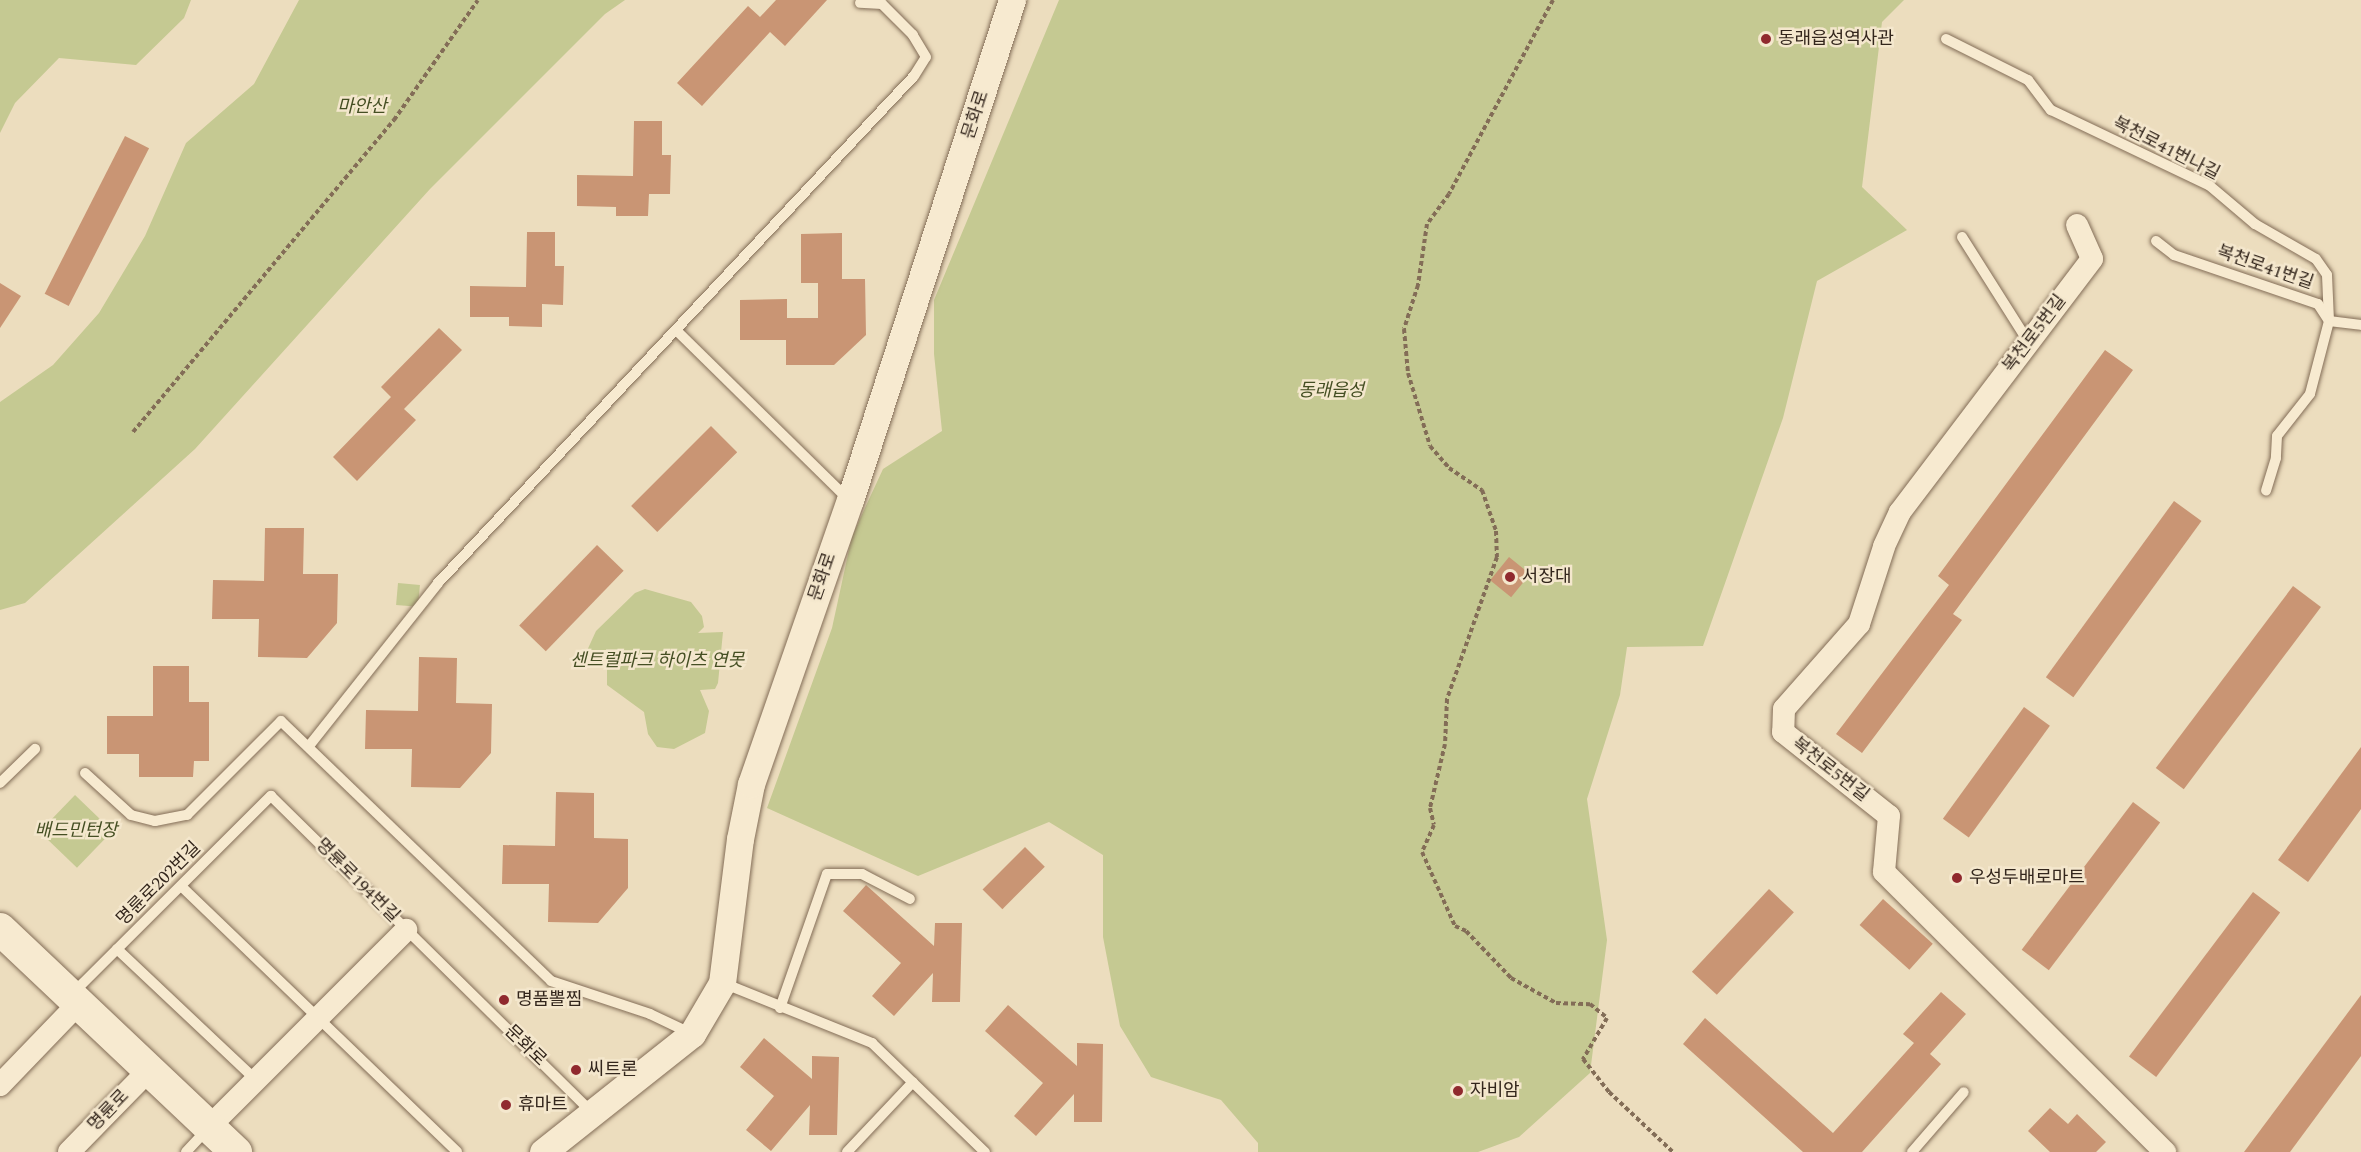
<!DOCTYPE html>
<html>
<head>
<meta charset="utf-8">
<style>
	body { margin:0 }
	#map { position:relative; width:2361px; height:1152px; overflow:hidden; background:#ecddbe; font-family:Spectral,"Noto Sans KR",serif }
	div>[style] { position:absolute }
	.green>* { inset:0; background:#c5c992; transform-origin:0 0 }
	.building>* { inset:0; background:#c99574; transform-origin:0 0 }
	.path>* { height:4px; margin-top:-2px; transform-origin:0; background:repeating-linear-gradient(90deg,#836d57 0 4.5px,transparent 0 7.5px) }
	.roads { filter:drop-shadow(0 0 2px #836d57) drop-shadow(0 0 2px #836d57) }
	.service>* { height:10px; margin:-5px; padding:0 5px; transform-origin:5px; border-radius:5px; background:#f7ead0 }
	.minor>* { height:22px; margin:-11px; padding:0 11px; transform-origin:11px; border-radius:11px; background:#f7ead0 }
	.tertiary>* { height:27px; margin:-13.5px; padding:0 13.5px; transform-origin:13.5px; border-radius:13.5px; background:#f7ead0 }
	.secondary>* { height:32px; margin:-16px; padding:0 16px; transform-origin:16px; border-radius:16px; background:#f7ead0 }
	.dots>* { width:16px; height:16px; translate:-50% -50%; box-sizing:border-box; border:3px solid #f4e7cd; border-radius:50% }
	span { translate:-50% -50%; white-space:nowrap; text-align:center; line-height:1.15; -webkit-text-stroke:5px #f4e7cd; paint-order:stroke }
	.poi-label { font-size:18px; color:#33261c }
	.left { translate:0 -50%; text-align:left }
	.park-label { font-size:18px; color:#454f23; font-style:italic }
	.street-label { font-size:18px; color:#33261c }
</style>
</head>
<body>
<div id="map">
	<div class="green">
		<i style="clip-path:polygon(0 0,191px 0,184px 18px,136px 65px,59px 58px,15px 103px,0 133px)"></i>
		<i style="clip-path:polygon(299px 0,625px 0,605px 14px,430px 189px,195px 449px,25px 603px,0 610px,0 402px,53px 365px,99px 313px,145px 236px,186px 143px,254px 84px)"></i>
		<i style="clip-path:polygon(1059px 0,1904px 0,1882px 22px,1862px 187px,1907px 230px,1817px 281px,1783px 418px,1703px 646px,1627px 647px,1620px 695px,1587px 799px,1607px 940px,1590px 1073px,1519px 1137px,1478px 1152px,1258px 1152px,1258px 1143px,1221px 1100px,1151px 1077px,1120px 1026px,1103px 937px,1103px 855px,1049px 822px,918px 876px,767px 808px,832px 628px,852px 536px,883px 469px,942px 431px,934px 354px,934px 300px)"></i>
		<i style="left:398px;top:583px;width:22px;height:22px;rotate:5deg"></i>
		<i style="clip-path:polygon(645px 589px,691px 602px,702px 616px,704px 627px,698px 633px,723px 632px,718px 683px,715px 689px,700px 690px,709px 711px,705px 733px,674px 749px,657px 747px,648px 734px,644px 712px,607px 685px,607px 651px,585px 655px,596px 631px,635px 593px)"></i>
		<i style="left:75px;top:795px;width:52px;height:51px;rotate:44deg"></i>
	</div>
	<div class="building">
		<i style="clip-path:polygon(776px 0,827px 0,785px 46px,770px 32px,702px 106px,677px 83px,748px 6px,760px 17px)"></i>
		<i style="clip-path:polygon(634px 121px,662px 121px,662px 155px,671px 155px,670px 194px,649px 194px,648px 216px,616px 216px,616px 207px,577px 206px,577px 175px,633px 176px)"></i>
		<i style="left:125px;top:136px;width:27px;height:177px;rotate:27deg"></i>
		<i style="clip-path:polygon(527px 232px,555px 232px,555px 266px,564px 266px,563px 305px,542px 304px,542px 327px,509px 326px,509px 317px,470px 317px,470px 286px,526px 287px)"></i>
		<i style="clip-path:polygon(842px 233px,842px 279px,865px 279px,866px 335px,834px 365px,786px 365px,786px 340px,740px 340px,740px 300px,787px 299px,787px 318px,818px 318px,818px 283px,801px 283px,801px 234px)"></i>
		<i style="clip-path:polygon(0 283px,21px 296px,0 328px)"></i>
		<i style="clip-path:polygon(439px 328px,462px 350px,404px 409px,416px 420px,357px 481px,333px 457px,391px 397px,381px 387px)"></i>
		<i style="clip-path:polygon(2105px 350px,2133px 370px,1953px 614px,1962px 620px,1862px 753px,1836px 734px,1949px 585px,1938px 576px)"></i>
		<i style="left:711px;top:426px;width:37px;height:113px;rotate:45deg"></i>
		<i style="left:2174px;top:501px;width:34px;height:218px;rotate:36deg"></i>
		<i style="clip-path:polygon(265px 528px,304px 528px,303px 574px,338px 574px,337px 623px,307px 658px,258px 657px,259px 619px,212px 619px,213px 580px,264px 581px)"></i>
		<i style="left:597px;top:545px;width:37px;height:112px;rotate:44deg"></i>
		<i style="left:1509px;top:557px;width:27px;height:30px;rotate:39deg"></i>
		<i style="left:2293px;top:586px;width:35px;height:228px;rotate:37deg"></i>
		<i style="clip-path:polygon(419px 657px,457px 658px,456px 703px,492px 704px,491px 753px,460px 788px,411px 787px,412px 749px,365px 749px,366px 710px,418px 711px)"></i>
		<i style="clip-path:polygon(153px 666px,189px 666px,189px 702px,209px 702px,209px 761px,194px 761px,193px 777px,139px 777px,139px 754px,107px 754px,107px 716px,153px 716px)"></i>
		<i style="left:2024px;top:707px;width:32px;height:138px;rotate:36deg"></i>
		<i style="clip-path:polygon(2361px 747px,2361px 809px,2308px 882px,2278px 860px)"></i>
		<i style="clip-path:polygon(556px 792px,594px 793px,594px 838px,628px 839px,628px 888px,598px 923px,548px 922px,549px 884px,502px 884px,503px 845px,555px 846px)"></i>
		<i style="left:2133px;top:802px;width:34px;height:185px;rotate:37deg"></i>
		<i style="left:1025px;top:847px;width:28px;height:60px;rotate:45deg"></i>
		<i style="clip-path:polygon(866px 885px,934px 946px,935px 923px,962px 923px,960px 1002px,932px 1002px,933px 973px,894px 1016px,872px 996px,901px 963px,843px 911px)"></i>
		<i style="left:1769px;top:889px;width:34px;height:113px;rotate:43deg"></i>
		<i style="left:2253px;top:892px;width:34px;height:206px;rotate:37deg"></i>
		<i style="left:1883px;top:899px;width:67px;height:35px;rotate:42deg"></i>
		<i style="clip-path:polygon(1941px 992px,1966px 1014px,1930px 1054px,1941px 1064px,1862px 1152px,1803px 1152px,1683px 1044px,1705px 1018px,1833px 1133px,1914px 1043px,1903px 1034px)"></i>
		<i style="clip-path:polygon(2361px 995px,2361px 1056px,2290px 1152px,2244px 1152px)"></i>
		<i style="clip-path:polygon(1008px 1005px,1077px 1066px,1077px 1043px,1103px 1044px,1102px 1122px,1074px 1122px,1074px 1094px,1036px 1136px,1014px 1116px,1043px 1083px,985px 1031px)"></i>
		<i style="clip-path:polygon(764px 1038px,812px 1079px,812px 1056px,839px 1057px,837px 1135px,809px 1135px,810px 1105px,771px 1151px,746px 1130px,774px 1096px,740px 1067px)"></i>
		<i style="clip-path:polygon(2050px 1108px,2068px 1124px,2077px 1114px,2106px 1142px,2096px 1152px,2050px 1152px,2028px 1131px)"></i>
	</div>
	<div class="path">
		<i style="left:1553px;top:0;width:220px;rotate:118.2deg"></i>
		<i style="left:1449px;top:194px;width:37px;rotate:126deg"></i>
		<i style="left:1427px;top:224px;width:62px;rotate:98.4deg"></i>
		<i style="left:1418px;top:285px;width:46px;rotate:107.7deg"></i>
		<i style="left:1404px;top:329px;width:44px;rotate:84.8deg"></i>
		<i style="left:1408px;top:373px;width:76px;rotate:73.2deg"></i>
		<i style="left:1430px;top:446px;width:29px;rotate:49deg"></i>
		<i style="left:1449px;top:468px;width:40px;rotate:34deg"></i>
		<i style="left:1482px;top:490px;width:43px;rotate:71.1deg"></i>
		<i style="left:1496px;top:531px;width:26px;rotate:88deg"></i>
		<i style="left:1497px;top:557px;width:151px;rotate:109.4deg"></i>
		<i style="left:1447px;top:699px;width:45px;rotate:92.5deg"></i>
		<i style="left:1445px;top:744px;width:66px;rotate:103.2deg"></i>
		<i style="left:1430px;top:808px;width:17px;rotate:77deg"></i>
		<i style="left:1434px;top:825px;width:30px;rotate:114deg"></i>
		<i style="left:1422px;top:852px;width:81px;rotate:66deg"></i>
		<i style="left:1455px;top:926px;width:12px;rotate:24deg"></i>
		<i style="left:1466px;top:931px;width:65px;rotate:46.2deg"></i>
		<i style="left:1511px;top:978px;width:51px;rotate:29.1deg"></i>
		<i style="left:1556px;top:1003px;width:34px;rotate:2deg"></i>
		<i style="left:1590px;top:1004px;width:22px;rotate:39deg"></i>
		<i style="left:1607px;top:1018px;width:48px;rotate:120.3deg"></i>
		<i style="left:1583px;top:1059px;width:42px;rotate:51.8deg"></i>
		<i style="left:1609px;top:1092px;width:88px;rotate:43.2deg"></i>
		<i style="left:133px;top:432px;width:407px;rotate:-50.1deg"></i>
		<i style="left:394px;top:120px;width:146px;rotate:-55deg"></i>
	</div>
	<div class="roads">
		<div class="service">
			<i style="left:1946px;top:39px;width:92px;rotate:26.6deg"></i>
			<i style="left:2028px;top:80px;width:38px;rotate:53deg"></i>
			<i style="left:2051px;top:110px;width:176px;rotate:25.5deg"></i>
			<i style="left:2210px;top:186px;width:59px;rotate:40.2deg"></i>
			<i style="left:2255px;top:224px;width:70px;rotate:29.8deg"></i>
			<i style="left:2316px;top:259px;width:19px;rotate:55deg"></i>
			<i style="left:2327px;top:275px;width:46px;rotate:87.5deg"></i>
			<i style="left:2329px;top:321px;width:75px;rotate:104.6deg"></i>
			<i style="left:2310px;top:394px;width:53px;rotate:128.2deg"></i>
			<i style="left:2277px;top:436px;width:22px;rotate:93deg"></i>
			<i style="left:2276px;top:458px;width:34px;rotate:107deg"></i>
			<i style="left:1962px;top:237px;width:125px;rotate:57.7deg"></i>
			<i style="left:2156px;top:241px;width:23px;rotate:38deg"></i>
			<i style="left:2174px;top:255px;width:152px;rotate:18.8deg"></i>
			<i style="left:2318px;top:304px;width:20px;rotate:57deg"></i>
			<i style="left:2329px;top:321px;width:32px;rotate:7deg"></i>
			<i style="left:676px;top:330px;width:243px;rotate:44.5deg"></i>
			<i style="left:309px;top:746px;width:208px;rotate:-51.6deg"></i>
			<i style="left:438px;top:583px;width:695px;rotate:-46.81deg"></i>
			<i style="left:914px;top:76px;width:22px;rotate:-58deg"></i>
			<i style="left:926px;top:57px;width:26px;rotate:-121deg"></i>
			<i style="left:913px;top:35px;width:44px;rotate:-135deg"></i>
			<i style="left:882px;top:4px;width:22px;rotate:-177deg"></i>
			<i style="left:85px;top:773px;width:62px;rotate:42.4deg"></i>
			<i style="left:131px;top:815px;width:25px;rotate:14deg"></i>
			<i style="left:155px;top:821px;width:33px;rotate:-11deg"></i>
			<i style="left:187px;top:815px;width:133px;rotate:-45deg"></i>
			<i style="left:281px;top:721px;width:375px;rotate:43.9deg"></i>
			<i style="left:551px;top:981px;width:104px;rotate:18.4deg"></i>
			<i style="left:650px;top:1014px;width:44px;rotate:25.4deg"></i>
			<i style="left:0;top:783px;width:49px;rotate:-44.2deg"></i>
			<i style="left:181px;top:886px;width:383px;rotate:43.9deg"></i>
			<i style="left:117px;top:949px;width:191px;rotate:43.3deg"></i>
			<i style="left:723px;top:983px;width:161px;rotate:21.9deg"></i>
			<i style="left:872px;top:1043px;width:157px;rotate:44deg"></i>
			<i style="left:72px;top:994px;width:281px;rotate:-44.9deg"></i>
			<i style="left:271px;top:796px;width:451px;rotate:44.6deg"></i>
			<i style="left:780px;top:1008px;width:142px;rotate:-70.7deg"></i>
			<i style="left:827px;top:874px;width:35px"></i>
			<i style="left:862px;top:874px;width:54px;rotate:27.5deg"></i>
			<i style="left:186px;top:1152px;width:33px;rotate:-47deg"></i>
			<i style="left:847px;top:1152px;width:96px;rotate:-46.7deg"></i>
			<i style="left:1912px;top:1152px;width:79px;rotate:-49.1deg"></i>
		</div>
		<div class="minor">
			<i style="left:2077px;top:225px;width:37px;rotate:66deg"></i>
			<i style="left:2092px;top:259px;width:318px;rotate:127.2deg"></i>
			<i style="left:1900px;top:512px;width:38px;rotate:115deg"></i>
			<i style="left:1884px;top:547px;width:81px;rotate:108deg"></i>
			<i style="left:1859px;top:624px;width:113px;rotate:131.4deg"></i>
			<i style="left:1784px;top:709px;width:23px;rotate:92deg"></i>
			<i style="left:1783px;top:732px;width:135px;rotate:38.4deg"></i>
			<i style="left:1889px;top:816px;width:56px;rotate:95.1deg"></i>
			<i style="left:1884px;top:872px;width:397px;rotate:44.9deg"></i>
			<i style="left:0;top:1085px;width:114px;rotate:-46.1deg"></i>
			<i style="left:209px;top:1127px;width:279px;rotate:-45deg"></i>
			<i style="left:69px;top:1152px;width:115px;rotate:-45.7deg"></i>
		</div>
		<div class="tertiary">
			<i style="left:543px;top:1152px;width:190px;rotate:-38.4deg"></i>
			<i style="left:692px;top:1034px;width:59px;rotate:-59.5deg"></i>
			<i style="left:722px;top:983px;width:145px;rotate:-82.9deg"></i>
			<i style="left:740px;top:839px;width:56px;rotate:-78.7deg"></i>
			<i style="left:751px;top:784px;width:301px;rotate:-70.8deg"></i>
			<i style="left:850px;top:500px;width:526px;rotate:-72.05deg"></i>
		</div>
		<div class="secondary">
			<i style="left:0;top:929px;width:325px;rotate:43.4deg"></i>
		</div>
	</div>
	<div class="dots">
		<i style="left:1766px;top:39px;background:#90292e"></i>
		<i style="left:1510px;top:577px;background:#90292e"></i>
		<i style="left:1957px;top:878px;background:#90292e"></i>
		<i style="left:504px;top:1000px;background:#90292e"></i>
		<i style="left:576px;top:1070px;background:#90292e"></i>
		<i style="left:1458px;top:1091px;background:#90292e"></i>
		<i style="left:506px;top:1105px;background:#90292e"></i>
	</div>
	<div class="poi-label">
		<span class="left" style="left:1778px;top:39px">동래읍성역사관</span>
		<span class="left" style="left:1522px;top:577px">서장대</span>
		<span class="left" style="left:1969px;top:878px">우성두배로마트</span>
		<span class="left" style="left:516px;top:1000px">명품뽈찜</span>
		<span class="left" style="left:588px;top:1070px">씨트론</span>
		<span class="left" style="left:1470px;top:1091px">자비암</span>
		<span class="left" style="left:518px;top:1105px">휴마트</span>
	</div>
	<div class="park-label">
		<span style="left:362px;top:107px">마안산</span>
		<span style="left:1331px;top:391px">동래읍성</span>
		<span style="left:657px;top:661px">센트럴파크 하이츠 연못</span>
		<span style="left:76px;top:831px">배드민턴장</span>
	</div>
	<div class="street-label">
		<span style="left:976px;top:115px;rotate:-72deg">문화로</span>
		<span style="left:2166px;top:149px;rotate:27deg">복천로41번나길</span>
		<span style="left:2265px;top:268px;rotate:19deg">복천로41번길</span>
		<span style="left:2035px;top:334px;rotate:-53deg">복천로5번길</span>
		<span style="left:823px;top:577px;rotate:-71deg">문화로</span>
		<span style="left:1830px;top:770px;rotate:38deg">복천로5번길</span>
		<span style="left:357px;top:881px;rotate:45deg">명륜로194번길</span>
		<span style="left:159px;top:884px;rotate:-45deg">명륜로202번길</span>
		<span style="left:525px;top:1046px;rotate:44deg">문화로</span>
		<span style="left:109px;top:1111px;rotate:-46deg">명륜로</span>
	</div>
</div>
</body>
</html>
